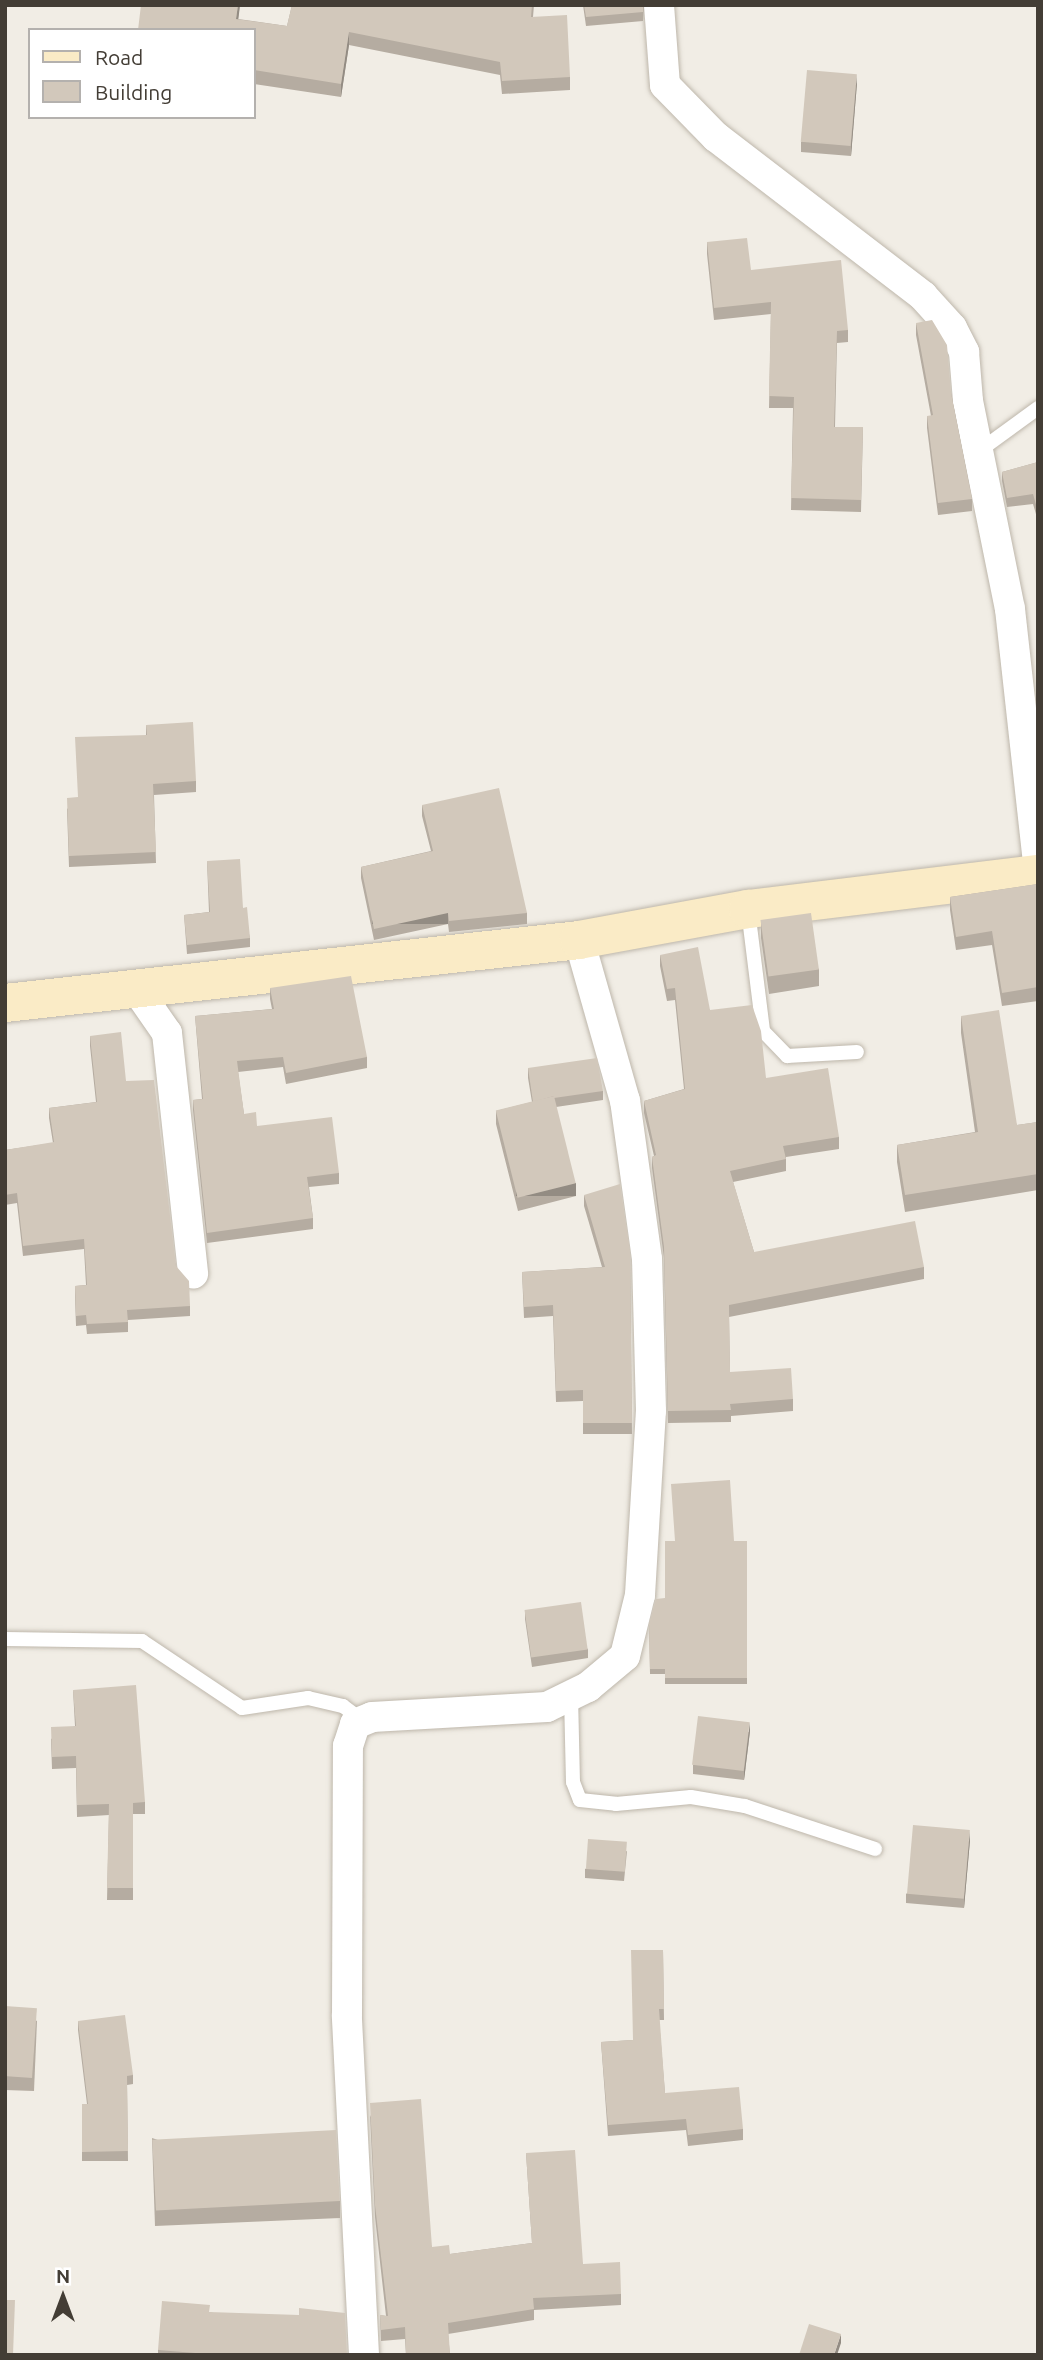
<!DOCTYPE html>
<html>
<head>
<meta charset="utf-8">
<style>
	body { margin:0 }
	#map { position:relative; width:1043px; height:2360px; overflow:hidden; background:#f1ede5; font-family:Ubuntu,sans-serif }
	div>[style] { position:absolute }
	.roads { filter:drop-shadow(0 0 2px #beb7ab) drop-shadow(0 0 2px #beb7ab) }
	.lane>* { height:14px; margin:-7px; padding:0 7px; transform-origin:7px; border-radius:7px; background:#fff }
	.street>* { height:30px; margin:-15px; padding:0 15px; transform-origin:15px; border-radius:15px; background:#fff }
	.secondary>* { height:38px; margin:-19px; padding:0 19px; transform-origin:19px; border-radius:19px; background:#faebc6 }
	.wall>* { inset:0; background:#b5aca1 }
	.shaded-wall>* { inset:0; background:#938c83; transform-origin:0 0 }
	.building>* { inset:0; background:#d2c8bb; transform-origin:0 0 }
	span { translate:-50% -50%; white-space:nowrap; text-align:center; line-height:1.15; -webkit-text-stroke:6px #fff; paint-order:stroke }
	.frame { position:absolute; inset:0; border:7px solid #433d35; pointer-events:none }
	.legend { position:absolute; left:28px; top:28px; width:228px; height:91px; box-sizing:border-box; background:#fff; border:2px solid #b4b1ae; margin:0; padding:9px 12px; list-style:none; font-size:21px; color:#433d35 }
	.legend li { display:flex; align-items:center; gap:14px; height:35px }
	.legend b { width:35px; border:2px solid #b4b1ae }
	.north { position:absolute; left:28px; top:2262px; width:70px; height:70px; -webkit-text-stroke:5px #fff; paint-order:stroke; rotate:0deg; font-size:19px; font-weight:700; line-height:28px; text-align:center; color:#433d35 }
	.north::after { content:''; display:block; margin:auto; width:24px; height:32px; background:#433d35; clip-path:polygon(50% 0,100% 100%,50% 72%,0 100%) }
</style>
</head>
<body>
<div id="map">
	<div class="roads">
		<div class="lane">
			<i style="left:979px;top:451px;width:73px;rotate:-36.1deg"></i>
			<i style="left:748px;top:910px;width:122px;rotate:82.9deg"></i>
			<i style="left:763px;top:1031px;width:35px;rotate:46deg"></i>
			<i style="left:787px;top:1056px;width:70px;rotate:-3.3deg"></i>
			<i style="left:5px;top:1639px;width:137px;rotate:0.8deg"></i>
			<i style="left:142px;top:1641px;width:120px;rotate:33.8deg"></i>
			<i style="left:242px;top:1708px;width:67px;rotate:-8.6deg"></i>
			<i style="left:308px;top:1698px;width:36px;rotate:13deg"></i>
			<i style="left:343px;top:1706px;width:25px;rotate:37deg"></i>
			<i style="left:571px;top:1695px;width:87px;rotate:88.7deg"></i>
			<i style="left:573px;top:1782px;width:19px;rotate:69deg"></i>
			<i style="left:580px;top:1800px;width:36px;rotate:6deg"></i>
			<i style="left:616px;top:1804px;width:75px;rotate:-5.3deg"></i>
			<i style="left:691px;top:1797px;width:55px;rotate:9.5deg"></i>
			<i style="left:745px;top:1806px;width:137px;rotate:18.3deg"></i>
		</div>
		<div class="street">
			<i style="left:659px;top:5px;width:80px;rotate:85.7deg"></i>
			<i style="left:665px;top:85px;width:73px;rotate:45.6deg"></i>
			<i style="left:716px;top:137px;width:261px;rotate:37.5deg"></i>
			<i style="left:923px;top:296px;width:43px;rotate:47.8deg"></i>
			<i style="left:952px;top:328px;width:27px;rotate:63deg"></i>
			<i style="left:964px;top:352px;width:49px;rotate:85.3deg"></i>
			<i style="left:968px;top:401px;width:212px;rotate:78.6deg"></i>
			<i style="left:1010px;top:609px;width:254px;rotate:83.7deg"></i>
			<i style="left:135px;top:987px;width:56px;rotate:55.2deg"></i>
			<i style="left:167px;top:1033px;width:242px;rotate:83.8deg"></i>
			<i style="left:364px;top:2355px;width:340px;rotate:-92.9deg"></i>
			<i style="left:347px;top:2015px;width:269px;rotate:-89.8deg"></i>
			<i style="left:348px;top:1746px;width:23px;rotate:-72deg"></i>
			<i style="left:355px;top:1724px;width:18px;rotate:-22deg"></i>
			<i style="left:372px;top:1717px;width:175px;rotate:-3.3deg"></i>
			<i style="left:547px;top:1707px;width:46px;rotate:-26deg"></i>
			<i style="left:588px;top:1687px;width:48px;rotate:-40deg"></i>
			<i style="left:625px;top:1656px;width:63px;rotate:-76.2deg"></i>
			<i style="left:640px;top:1595px;width:184px;rotate:-86.6deg"></i>
			<i style="left:651px;top:1411px;width:152px;rotate:-91.5deg"></i>
			<i style="left:647px;top:1259px;width:160px;rotate:-97.9deg"></i>
			<i style="left:625px;top:1101px;width:167px;rotate:-105.9deg"></i>
		</div>
		<div class="secondary">
			<i style="left:5px;top:1003px;width:577px;rotate:-6.26deg"></i>
			<i style="left:579px;top:940px;width:172px;rotate:-10.4deg"></i>
			<i style="left:748px;top:909px;width:292px;rotate:-6.9deg"></i>
		</div>
	</div>
	<div class="wall">
		<i style="clip-path:polygon(141px 5px,240px 5px,238px 19px,287px 26px,292px 5px,534px 5px,533px 17px,570px 77px,570px 90px,502px 94px,500px 75px,349px 45px,341px 97px,254px 84px,254px 30px)"></i>
		<i style="clip-path:polygon(583px 5px,644px 5px,643px 21px,586px 26px)"></i>
		<i style="clip-path:polygon(857px 83px,851px 156px,801px 152px,801px 142px)"></i>
		<i style="clip-path:polygon(707px 242px,751px 270px,848px 330px,848px 342px,837px 343px,835px 427px,863px 427px,861px 512px,791px 510px,793px 408px,769px 408px,771px 314px,714px 320px,707px 254px)"></i>
		<i style="clip-path:polygon(916px 323px,951px 393px,972px 499px,972px 511px,938px 515px,927px 428px,927px 416px,931px 416px,916px 335px)"></i>
		<i style="clip-path:polygon(1038px 462px,1038px 521px,1033px 504px,1007px 507px,1002px 481px,1002px 472px)"></i>
		<i style="clip-path:polygon(146px 725px,196px 781px,196px 792px,154px 795px,156px 863px,69px 867px,67px 809px,146px 735px)"></i>
		<i style="clip-path:polygon(422px 805px,527px 913px,527px 924px,449px 932px,448px 924px,374px 940px,361px 878px,361px 867px,431px 851px,422px 816px)"></i>
		<i style="clip-path:polygon(207px 861px,243px 908px,250px 938px,250px 947px,187px 954px,184px 915px,209px 912px)"></i>
		<i style="clip-path:polygon(1038px 884px,1038px 1001px,1002px 1006px,992px 945px,956px 950px,950px 910px,950px 897px)"></i>
		<i style="clip-path:polygon(761px 921px,819px 969px,819px 986px,769px 994px,761px 938px)"></i>
		<i style="clip-path:polygon(660px 955px,710px 1010px,766px 1078px,839px 1137px,839px 1149px,786px 1157px,786px 1171px,733px 1182px,754px 1252px,924px 1267px,924px 1279px,729px 1317px,730px 1372px,793px 1399px,793px 1411px,731px 1416px,731px 1422px,668px 1423px,664px 1258px,652px 1168px,652px 1157px,654px 1156px,644px 1113px,644px 1101px,684px 1089px,675px 1000px,667px 1001px,660px 966px)"></i>
		<i style="clip-path:polygon(270px 988px,367px 1057px,367px 1068px,286px 1084px,283px 1067px,238px 1072px,244px 1114px,257px 1126px,339px 1173px,339px 1184px,309px 1187px,313px 1218px,313px 1229px,207px 1243px,193px 1110px,193px 1100px,202px 1099px,195px 1016px,272px 1009px,270px 999px)"></i>
		<i style="clip-path:polygon(961px 1016px,1017px 1125px,1038px 1122px,1038px 1190px,905px 1212px,897px 1162px,897px 1145px,975px 1132px,961px 1033px)"></i>
		<i style="clip-path:polygon(90px 1036px,126px 1081px,176px 1266px,190px 1306px,190px 1316px,128px 1320px,128px 1332px,87px 1334px,86px 1325px,76px 1326px,75px 1296px,75px 1286px,86px 1285px,84px 1249px,23px 1256px,17px 1203px,5px 1205px,5px 1150px,53px 1143px,49px 1118px,49px 1108px,96px 1102px,90px 1046px)"></i>
		<i style="clip-path:polygon(528px 1068px,603px 1091px,603px 1100px,556px 1107px,576px 1196px,518px 1211px,496px 1124px,496px 1111px,532px 1102px,528px 1078px)"></i>
		<i style="clip-path:polygon(584px 1195px,630px 1250px,632px 1434px,583px 1434px,583px 1401px,556px 1402px,553px 1316px,524px 1318px,522px 1272px,602px 1267px,584px 1206px)"></i>
		<i style="clip-path:polygon(734px 1541px,747px 1541px,747px 1684px,665px 1684px,665px 1674px,650px 1674px,649px 1624px,665px 1598px)"></i>
		<i style="clip-path:polygon(525px 1610px,588px 1649px,588px 1658px,532px 1667px,525px 1619px)"></i>
		<i style="clip-path:polygon(73px 1690px,145px 1802px,145px 1814px,133px 1814px,133px 1900px,107px 1900px,109px 1815px,77px 1817px,76px 1768px,52px 1769px,51px 1739px,75px 1726px)"></i>
		<i style="clip-path:polygon(750px 1731px,744px 1780px,693px 1774px,693px 1765px)"></i>
		<i style="clip-path:polygon(970px 1840px,964px 1908px,906px 1903px,906px 1894px)"></i>
		<i style="clip-path:polygon(627px 1851px,624px 1881px,585px 1878px,585px 1869px)"></i>
		<i style="clip-path:polygon(663px 1950px,664px 2020px,659px 2020px,665px 2093px,743px 2129px,743px 2140px,688px 2146px,686px 2130px,608px 2136px,601px 2042px,633px 2040px)"></i>
		<i style="clip-path:polygon(5px 2006px,37px 2021px,34px 2091px,5px 2090px)"></i>
		<i style="clip-path:polygon(78px 2021px,133px 2075px,133px 2084px,127px 2085px,128px 2161px,82px 2161px,82px 2104px,87px 2104px,78px 2030px)"></i>
		<i style="clip-path:polygon(370px 2115px,432px 2247px,450px 2254px,532px 2243px,526px 2153px,583px 2264px,621px 2294px,621px 2305px,534px 2310px,534px 2320px,448px 2334px,450px 2355px,406px 2355px,405px 2339px,381px 2341px,380px 2315px,386px 2316px,375px 2217px)"></i>
		<i style="clip-path:polygon(152px 2138px,340px 2201px,340px 2218px,155px 2226px)"></i>
		<i style="clip-path:polygon(210px 2312px,347px 2355px,158px 2355px,158px 2350px)"></i>
	</div>
	<div class="shaded-wall">
		<i style="clip-path:polygon(238px 5px,240px 5px,237px 30px,236px 19px)"></i>
		<i style="clip-path:polygon(349px 32px,349px 45px,341px 97px,341px 84px)"></i>
		<i style="clip-path:polygon(857px 74px,857px 83px,851px 156px,851px 146px)"></i>
		<i style="left:448px;top:913px;width:11px;height:76px;rotate:90deg"></i>
		<i style="left:576px;top:1183px;width:13px;height:60px;rotate:90deg"></i>
		<i style="clip-path:polygon(750px 1722px,750px 1731px,744px 1780px,744px 1771px)"></i>
		<i style="clip-path:polygon(970px 1830px,970px 1840px,964px 1908px,964px 1899px)"></i>
		<i style="clip-path:polygon(841px 2334px,841px 2343px,837px 2355px,834px 2355px)"></i>
	</div>
	<div class="building">
		<i style="clip-path:polygon(141px 5px,238px 5px,236px 19px,287px 26px,292px 5px,532px 5px,531px 17px,567px 15px,570px 77px,502px 81px,500px 62px,349px 32px,341px 84px,254px 70px,254px 30px,138px 30px)"></i>
		<i style="clip-path:polygon(584px 5px,643px 5px,643px 12px,586px 17px)"></i>
		<i style="left:807px;top:70px;width:50px;height:72px;rotate:5deg"></i>
		<i style="clip-path:polygon(747px 238px,751px 270px,841px 260px,848px 330px,837px 331px,834px 427px,863px 427px,861px 500px,791px 498px,794px 397px,769px 396px,771px 302px,714px 308px,707px 242px)"></i>
		<i style="clip-path:polygon(932px 320px,947px 345px,951px 393px,972px 499px,938px 503px,927px 416px,933px 415px,916px 323px)"></i>
		<i style="clip-path:polygon(1038px 462px,1038px 512px,1033px 494px,1007px 498px,1002px 472px)"></i>
		<i style="clip-path:polygon(193px 722px,196px 781px,153px 784px,156px 852px,69px 856px,67px 798px,78px 797px,75px 737px,147px 735px,146px 725px)"></i>
		<i style="clip-path:polygon(499px 788px,527px 913px,449px 921px,448px 913px,374px 929px,361px 867px,433px 851px,422px 805px)"></i>
		<i style="clip-path:polygon(240px 859px,243px 908px,247px 907px,250px 938px,187px 945px,184px 915px,210px 912px,207px 861px)"></i>
		<i style="clip-path:polygon(1038px 884px,1038px 987px,1002px 993px,992px 931px,956px 937px,950px 897px)"></i>
		<i style="left:811px;top:913px;width:57px;height:51px;rotate:82deg"></i>
		<i style="clip-path:polygon(698px 947px,710px 1010px,752px 1005px,761px 1031px,766px 1078px,828px 1068px,839px 1137px,783px 1146px,786px 1159px,730px 1171px,754px 1252px,915px 1221px,924px 1267px,729px 1305px,730px 1372px,791px 1368px,793px 1399px,730px 1404px,731px 1410px,668px 1411px,664px 1247px,652px 1157px,656px 1155px,644px 1101px,685px 1089px,675px 988px,667px 989px,660px 955px)"></i>
		<i style="clip-path:polygon(351px 976px,367px 1057px,286px 1073px,283px 1057px,237px 1061px,244px 1114px,256px 1112px,257px 1126px,332px 1117px,339px 1173px,307px 1177px,313px 1218px,207px 1233px,193px 1100px,203px 1099px,195px 1016px,274px 1009px,270px 988px)"></i>
		<i style="clip-path:polygon(999px 1010px,1017px 1125px,1038px 1122px,1038px 1174px,905px 1195px,897px 1145px,978px 1132px,961px 1016px)"></i>
		<i style="clip-path:polygon(121px 1032px,126px 1081px,154px 1080px,176px 1266px,189px 1281px,190px 1306px,127px 1310px,128px 1322px,87px 1324px,86px 1315px,76px 1316px,75px 1286px,87px 1285px,84px 1239px,23px 1246px,17px 1193px,5px 1195px,5px 1150px,54px 1142px,49px 1108px,97px 1102px,90px 1036px)"></i>
		<i style="clip-path:polygon(597px 1058px,603px 1091px,554px 1098px,554px 1096px,533px 1102px,528px 1068px)"></i>
		<i style="left:554px;top:1096px;width:90px;height:60px;rotate:76deg"></i>
		<i style="clip-path:polygon(620px 1184px,630px 1250px,632px 1423px,583px 1423px,583px 1390px,556px 1391px,553px 1305px,524px 1307px,522px 1272px,605px 1267px,584px 1195px)"></i>
		<i style="clip-path:polygon(730px 1480px,734px 1541px,747px 1541px,747px 1678px,665px 1678px,665px 1669px,650px 1669px,649px 1624px,656px 1599px,665px 1598px,665px 1541px,675px 1541px,671px 1484px)"></i>
		<i style="left:581px;top:1602px;width:48px;height:57px;rotate:82deg"></i>
		<i style="clip-path:polygon(136px 1685px,145px 1802px,133px 1803px,133px 1888px,107px 1888px,109px 1804px,77px 1805px,76px 1756px,52px 1757px,51px 1727px,76px 1726px,73px 1690px)"></i>
		<i style="left:698px;top:1716px;width:52px;height:49px;rotate:7deg"></i>
		<i style="left:913px;top:1825px;width:57px;height:69px;rotate:5deg"></i>
		<i style="left:588px;top:1839px;width:39px;height:30px;rotate:4deg"></i>
		<i style="clip-path:polygon(631px 1950px,663px 1950px,664px 2009px,659px 2009px,665px 2093px,739px 2087px,743px 2129px,688px 2135px,686px 2119px,608px 2125px,601px 2042px,633px 2040px)"></i>
		<i style="left:5px;top:2006px;width:32px;height:70px;rotate:4deg"></i>
		<i style="clip-path:polygon(125px 2015px,133px 2075px,127px 2076px,128px 2151px,82px 2152px,82px 2104px,88px 2104px,78px 2021px)"></i>
		<i style="clip-path:polygon(421px 2099px,432px 2247px,449px 2245px,450px 2254px,532px 2243px,526px 2153px,575px 2150px,583px 2264px,620px 2262px,621px 2294px,533px 2298px,534px 2309px,448px 2323px,450px 2355px,406px 2355px,405px 2327px,381px 2330px,380px 2315px,388px 2316px,375px 2205px,370px 2103px)"></i>
		<i style="left:336px;top:2130px;width:71px;height:184px;rotate:87deg"></i>
		<i style="clip-path:polygon(5px 2300px,15px 2300px,13px 2355px,5px 2355px)"></i>
		<i style="clip-path:polygon(162px 2301px,210px 2305px,209px 2312px,299px 2315px,299px 2308px,345px 2313px,347px 2355px,220px 2355px,158px 2350px)"></i>
		<i style="clip-path:polygon(809px 2324px,841px 2334px,834px 2355px,799px 2355px)"></i>
	</div>
	<div class="frame"></div>
	<ul class="legend">
	<li><b style="height:9px;background:#faebc6"></b>Road</li>
	<li><b style="height:19px;background:#d2c8bb"></b>Building</li>
	</ul>
	<div class="north">N</div>
</div>
</body>
</html>
